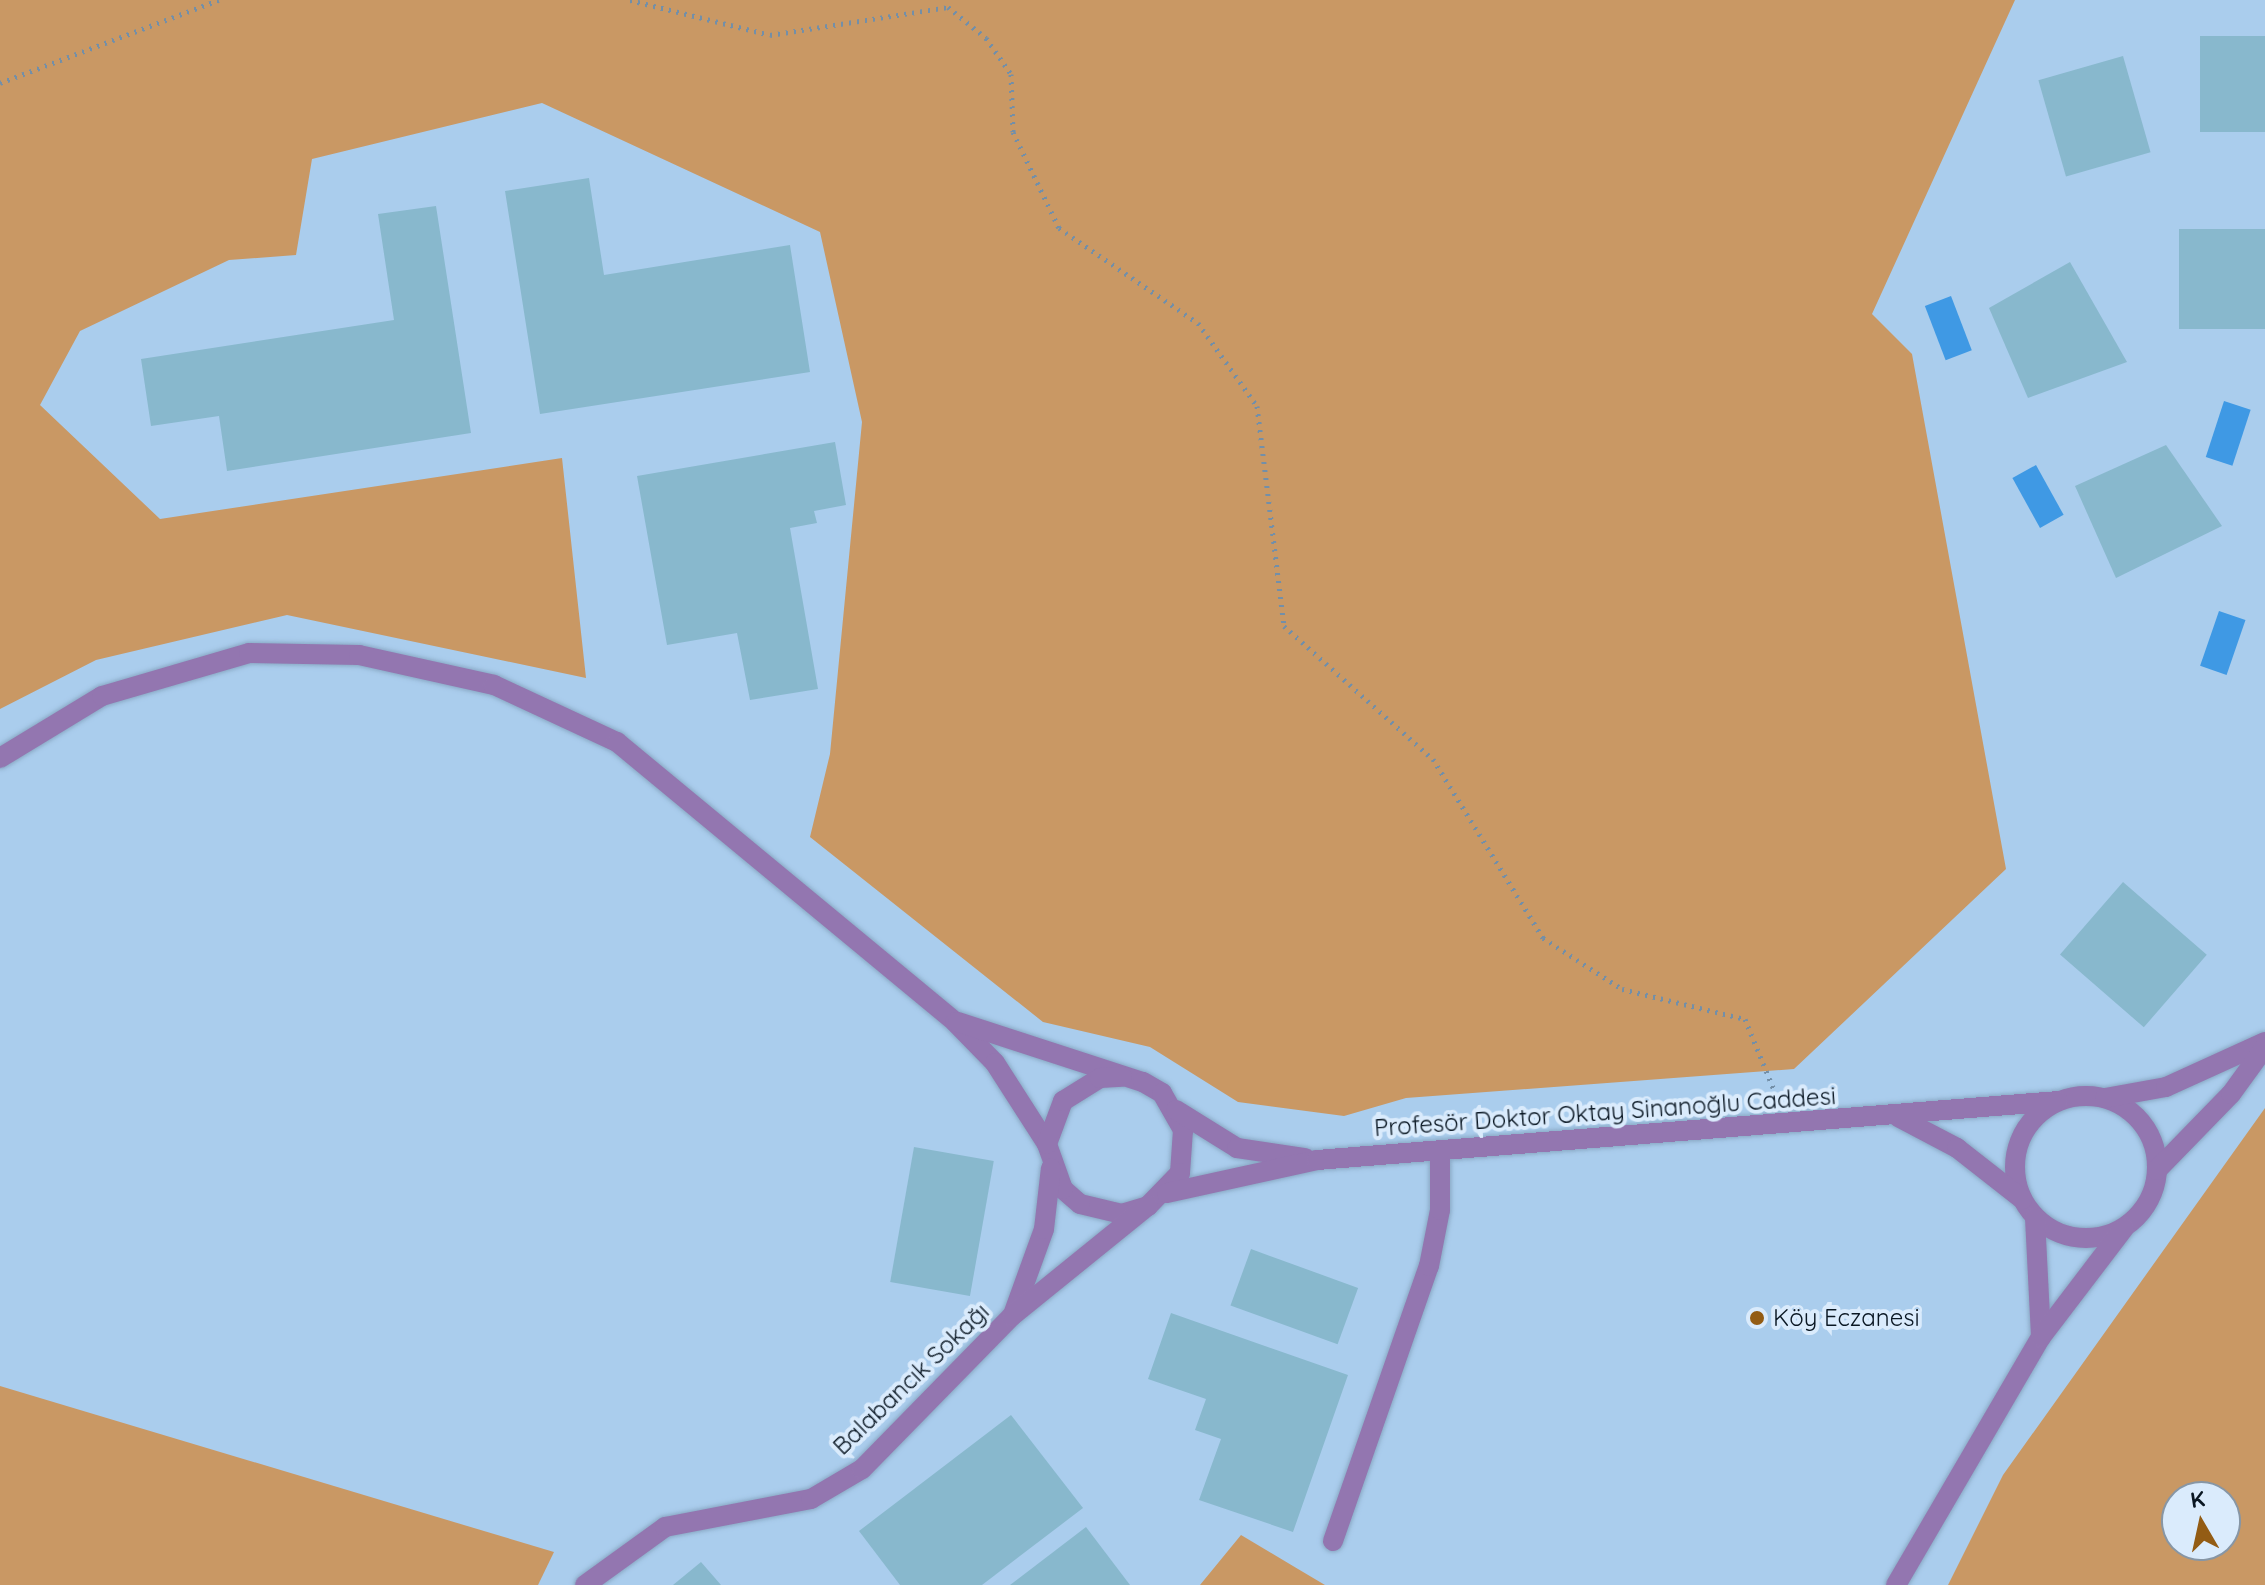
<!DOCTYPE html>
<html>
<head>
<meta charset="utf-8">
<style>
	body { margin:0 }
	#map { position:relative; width:2265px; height:1585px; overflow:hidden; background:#aacded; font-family:Quicksand,sans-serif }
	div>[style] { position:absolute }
	.green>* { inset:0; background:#c99864 }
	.water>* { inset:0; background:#3f99e4; transform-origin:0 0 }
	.building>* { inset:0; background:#88b8cd; transform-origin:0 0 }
	.path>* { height:5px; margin-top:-2.5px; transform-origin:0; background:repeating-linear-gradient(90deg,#738fa8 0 2px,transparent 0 8px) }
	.roads { filter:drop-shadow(0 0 2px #8aa9c5) drop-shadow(0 0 2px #8aa9c5) }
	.lane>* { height:20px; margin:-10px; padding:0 10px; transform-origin:10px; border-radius:10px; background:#9376b0 }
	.street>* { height:20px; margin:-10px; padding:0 10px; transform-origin:10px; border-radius:10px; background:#9376b0 }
	.street>.ring { margin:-10px; padding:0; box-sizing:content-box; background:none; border:20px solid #9376b0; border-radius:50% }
	.dots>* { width:22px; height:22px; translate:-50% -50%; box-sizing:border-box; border:4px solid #daebfc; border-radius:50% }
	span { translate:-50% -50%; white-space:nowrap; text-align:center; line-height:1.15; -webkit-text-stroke:8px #daebfc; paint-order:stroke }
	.street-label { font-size:24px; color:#0a1723 }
	.poi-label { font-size:24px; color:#0a1723 }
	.left { translate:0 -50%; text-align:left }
	.north { position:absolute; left:2161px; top:1481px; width:80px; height:80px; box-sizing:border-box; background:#daebfc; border:2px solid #8796a5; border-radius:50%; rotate:351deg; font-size:22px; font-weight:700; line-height:32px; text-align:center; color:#0a1723 }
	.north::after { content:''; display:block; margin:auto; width:28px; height:36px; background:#935c14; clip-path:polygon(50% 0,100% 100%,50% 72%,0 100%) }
</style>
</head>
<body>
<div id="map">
	<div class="green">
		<i style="clip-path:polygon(0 0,2015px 0,1872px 314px,1912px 354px,2006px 869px,1794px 1069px,1406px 1098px,1344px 1116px,1238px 1102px,1150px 1047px,1043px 1022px,810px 837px,830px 754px,862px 422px,820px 232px,542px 103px,312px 159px,296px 255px,229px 260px,80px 331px,40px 405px,160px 519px,562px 458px,586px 678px,287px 615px,96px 660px,0 709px)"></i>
		<i style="clip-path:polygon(evenodd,2265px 1108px,2265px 1585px,1948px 1585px,2003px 1475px,2265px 1108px,2177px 1497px,2225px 1497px,2225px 1545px,2177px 1545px,2177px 1497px)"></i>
		<i style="clip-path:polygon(0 1386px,554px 1552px,538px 1585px,0 1585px)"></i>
		<i style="clip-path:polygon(1241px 1535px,1298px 1569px,1325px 1585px,1200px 1585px)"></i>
	</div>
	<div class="water">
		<i style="left:1951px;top:296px;width:58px;height:28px;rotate:69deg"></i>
		<i style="left:2224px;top:401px;width:28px;height:59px;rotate:18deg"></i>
		<i style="left:2036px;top:465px;width:57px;height:27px;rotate:61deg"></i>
		<i style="left:2219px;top:611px;width:28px;height:58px;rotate:19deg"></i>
	</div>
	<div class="building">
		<i style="left:2265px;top:36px;width:96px;height:65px;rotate:90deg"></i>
		<i style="left:2123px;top:56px;width:100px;height:88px;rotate:74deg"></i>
		<i style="clip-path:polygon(589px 178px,604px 275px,790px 245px,810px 372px,540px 414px,505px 191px)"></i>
		<i style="clip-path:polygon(436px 206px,471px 433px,227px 471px,219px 416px,151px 426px,141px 359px,394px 320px,378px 214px)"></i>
		<i style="left:2265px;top:229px;width:100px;height:86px;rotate:90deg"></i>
		<i style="clip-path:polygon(2070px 262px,2127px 362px,2028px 398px,1989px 308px)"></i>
		<i style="clip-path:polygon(835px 442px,846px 505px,814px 511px,817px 523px,790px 528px,818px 689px,750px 700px,737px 633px,667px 645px,637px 476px)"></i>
		<i style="clip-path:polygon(2166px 445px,2222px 526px,2116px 578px,2075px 486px)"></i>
		<i style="left:2123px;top:882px;width:111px;height:96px;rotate:41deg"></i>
		<i style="left:914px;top:1147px;width:81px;height:137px;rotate:10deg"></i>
		<i style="left:1251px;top:1249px;width:114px;height:60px;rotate:20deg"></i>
		<i style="clip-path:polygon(1171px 1313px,1348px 1375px,1293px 1532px,1199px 1500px,1221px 1439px,1195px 1430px,1206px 1399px,1148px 1379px)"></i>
		<i style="clip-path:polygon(1011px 1415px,1083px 1508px,982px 1585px,900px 1585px,859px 1531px)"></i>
		<i style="clip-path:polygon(1086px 1527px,1130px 1585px,1010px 1585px)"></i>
		<i style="clip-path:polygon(701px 1562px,721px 1585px,673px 1585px)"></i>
	</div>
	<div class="path">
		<i style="left:630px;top:0;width:144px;rotate:14deg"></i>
		<i style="left:770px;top:35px;width:180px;rotate:-8.9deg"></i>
		<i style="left:948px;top:7px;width:49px;rotate:39.2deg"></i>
		<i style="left:986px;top:38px;width:44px;rotate:55.2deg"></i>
		<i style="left:1011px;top:74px;width:58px;rotate:88deg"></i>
		<i style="left:1013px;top:132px;width:106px;rotate:64.4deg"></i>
		<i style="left:1059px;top:228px;width:168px;rotate:34.4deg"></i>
		<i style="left:1198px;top:323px;width:102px;rotate:54.6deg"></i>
		<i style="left:1257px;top:406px;width:222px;rotate:83deg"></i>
		<i style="left:1284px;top:626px;width:200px;rotate:41.8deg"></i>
		<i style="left:1433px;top:759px;width:210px;rotate:58.4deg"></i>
		<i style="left:1543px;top:938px;width:94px;rotate:32.8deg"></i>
		<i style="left:1622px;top:989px;width:127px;rotate:13.7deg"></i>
		<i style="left:1745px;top:1019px;width:82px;rotate:67.8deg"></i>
		<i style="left:0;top:83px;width:234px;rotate:-20.8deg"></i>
	</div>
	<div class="roads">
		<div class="lane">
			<i style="left:1333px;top:1541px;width:291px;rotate:-70.8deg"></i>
			<i style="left:1429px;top:1266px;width:57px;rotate:-78.9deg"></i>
			<i style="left:1440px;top:1210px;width:59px;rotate:-90deg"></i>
		</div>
		<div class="street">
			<i style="left:0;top:758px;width:119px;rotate:-31.3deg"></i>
			<i style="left:102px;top:696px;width:153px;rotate:-16.3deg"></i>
			<i style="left:249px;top:653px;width:110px;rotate:1deg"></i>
			<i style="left:359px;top:655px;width:138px;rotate:12.5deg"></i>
			<i style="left:494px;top:685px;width:136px;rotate:24.9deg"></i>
			<i style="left:617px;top:742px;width:439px;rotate:39.6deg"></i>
			<i style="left:955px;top:1022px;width:57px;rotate:45.7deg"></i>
			<i style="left:995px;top:1063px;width:96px;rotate:57.3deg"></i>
			<i style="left:958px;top:1022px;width:194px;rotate:18deg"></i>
			<i style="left:1143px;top:1082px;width:22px;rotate:30deg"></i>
			<i style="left:1162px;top:1093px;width:43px;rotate:60.4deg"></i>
			<i style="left:1183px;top:1130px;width:43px;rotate:94deg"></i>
			<i style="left:1180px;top:1173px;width:46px;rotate:134.1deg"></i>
			<i style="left:1148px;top:1206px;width:27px;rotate:163deg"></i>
			<i style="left:1122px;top:1214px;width:43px;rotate:-166.6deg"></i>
			<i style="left:1080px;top:1204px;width:23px;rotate:-139deg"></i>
			<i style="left:1063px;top:1189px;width:48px;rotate:-109.6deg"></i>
			<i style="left:1047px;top:1144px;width:46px;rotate:-69.6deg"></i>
			<i style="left:1063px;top:1101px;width:44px;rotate:-31.9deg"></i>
			<i style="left:1100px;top:1078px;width:22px;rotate:-3deg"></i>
			<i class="ring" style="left:2015px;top:1096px;width:122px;height:122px"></i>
			<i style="left:2105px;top:1098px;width:62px;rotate:-10.2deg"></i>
			<i style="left:2166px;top:1087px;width:109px;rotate:-24.4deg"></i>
			<i style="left:1176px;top:1110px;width:72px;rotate:31.9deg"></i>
			<i style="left:1237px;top:1148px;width:69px;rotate:8.4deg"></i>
			<i style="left:1898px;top:1117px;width:67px;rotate:27.7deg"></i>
			<i style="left:1957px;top:1148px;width:83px;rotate:38.1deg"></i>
			<i style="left:2157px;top:1170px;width:106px;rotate:-45.8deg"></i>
			<i style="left:2231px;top:1094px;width:58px;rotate:-54.1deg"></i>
			<i style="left:1167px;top:1193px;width:154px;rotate:-12.4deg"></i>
			<i style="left:1317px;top:1160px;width:743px;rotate:-4.55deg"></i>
			<i style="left:2035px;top:1218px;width:119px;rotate:87.1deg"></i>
			<i style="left:1014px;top:1312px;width:88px;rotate:-70.1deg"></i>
			<i style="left:1044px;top:1229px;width:61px;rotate:-83.5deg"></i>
			<i style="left:585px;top:1585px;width:99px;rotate:-35.9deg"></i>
			<i style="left:665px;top:1527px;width:149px;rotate:-10.9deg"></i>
			<i style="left:811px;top:1499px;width:59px;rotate:-30.5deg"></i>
			<i style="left:862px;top:1469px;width:214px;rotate:-45.6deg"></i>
			<i style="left:1012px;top:1316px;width:175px;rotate:-39deg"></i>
			<i style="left:1896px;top:1585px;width:287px;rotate:-59.7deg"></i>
			<i style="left:2041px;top:1337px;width:137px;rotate:-52.7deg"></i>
		</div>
	</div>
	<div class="dots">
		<i style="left:1757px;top:1318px;background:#935c14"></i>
	</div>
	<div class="street-label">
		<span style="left:1605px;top:1112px;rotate:-4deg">Profesör Doktor Oktay Sinanoğlu Caddesi</span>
		<span style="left:911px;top:1379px;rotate:-44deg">Balabancık Sokağı</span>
	</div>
	<div class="poi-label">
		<span class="left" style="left:1773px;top:1318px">Köy Eczanesi</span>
	</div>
	<div class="north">K</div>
</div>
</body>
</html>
